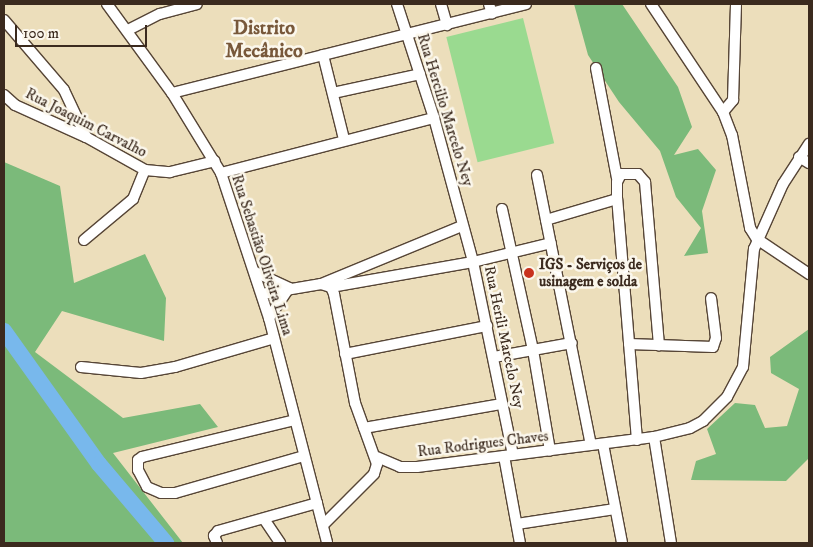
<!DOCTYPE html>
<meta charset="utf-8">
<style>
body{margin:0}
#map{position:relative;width:813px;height:547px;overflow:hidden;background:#ecdebb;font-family:"IM FELL DW Pica",serif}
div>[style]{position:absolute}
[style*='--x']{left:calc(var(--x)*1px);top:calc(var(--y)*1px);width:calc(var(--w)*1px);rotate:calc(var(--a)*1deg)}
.green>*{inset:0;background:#9ada90;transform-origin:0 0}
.forest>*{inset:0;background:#7bba7a}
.river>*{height:16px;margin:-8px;padding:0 8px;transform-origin:8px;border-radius:8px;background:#78b8ec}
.roads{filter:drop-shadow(1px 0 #564536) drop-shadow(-1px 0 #564536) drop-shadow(0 1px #564536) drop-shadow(0 -1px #564536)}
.minor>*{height:10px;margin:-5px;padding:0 5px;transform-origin:5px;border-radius:5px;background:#fff}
.dots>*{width:14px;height:14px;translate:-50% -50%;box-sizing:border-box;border:2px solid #fbf7ec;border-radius:50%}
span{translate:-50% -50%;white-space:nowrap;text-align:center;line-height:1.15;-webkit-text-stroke:5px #fbf7ec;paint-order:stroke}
.street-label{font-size:15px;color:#3b2a1e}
.poi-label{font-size:15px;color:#3b2a1e;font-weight:700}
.left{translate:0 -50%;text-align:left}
.district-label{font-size:20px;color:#78583a;font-weight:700}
.frame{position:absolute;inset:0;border:5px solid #3b2a1e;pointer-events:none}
.scale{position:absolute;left:15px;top:25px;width:132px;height:22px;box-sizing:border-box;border:2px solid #3b2a1e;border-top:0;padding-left:6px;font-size:15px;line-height:18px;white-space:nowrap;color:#3b2a1e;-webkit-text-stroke:4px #fbf7ec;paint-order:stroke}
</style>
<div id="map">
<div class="green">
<div style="left:523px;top:18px;width:129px;height:79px;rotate:76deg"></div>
</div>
<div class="forest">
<div style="clip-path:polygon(574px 4px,622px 4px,678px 87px,692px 127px,674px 155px,698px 149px,716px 170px,702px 211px,708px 253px,684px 256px,701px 228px,676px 197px,660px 151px,619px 102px,588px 55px)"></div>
<div style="clip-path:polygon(4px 162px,60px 186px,74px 283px,145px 254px,166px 298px,164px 341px,62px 311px,35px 352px,123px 418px,200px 404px,218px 427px,113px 453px,183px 543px,4px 543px)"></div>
<div style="clip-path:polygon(809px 329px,809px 458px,786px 481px,691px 480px,696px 461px,716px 454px,707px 429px,735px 403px,755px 405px,765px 428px,787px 426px,799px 389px,771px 373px,770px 357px)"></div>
</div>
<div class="river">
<div style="--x:4;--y:331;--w:163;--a:54.5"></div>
<div style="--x:99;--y:464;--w:104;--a:49.7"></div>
</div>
<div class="roads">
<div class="minor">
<div style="--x:107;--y:4;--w:110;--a:53.9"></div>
<div style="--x:172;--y:93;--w:94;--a:58.5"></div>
<div style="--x:221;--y:173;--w:153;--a:71.7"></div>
<div style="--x:269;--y:318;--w:232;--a:75.5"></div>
<div style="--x:397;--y:4;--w:120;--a:72"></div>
<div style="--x:434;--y:118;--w:149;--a:74.8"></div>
<div style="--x:473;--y:262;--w:197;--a:78.3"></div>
<div style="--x:441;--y:4;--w:22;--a:74"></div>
<div style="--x:489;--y:4;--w:10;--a:73"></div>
<div style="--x:651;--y:4;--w:130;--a:56.3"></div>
<div style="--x:723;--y:112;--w:25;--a:69"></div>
<div style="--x:732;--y:135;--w:95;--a:79"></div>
<div style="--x:750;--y:228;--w:13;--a:58"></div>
<div style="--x:757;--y:239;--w:63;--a:33.9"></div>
<div style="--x:4;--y:20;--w:92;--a:49.4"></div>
<div style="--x:64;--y:90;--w:52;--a:64.9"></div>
<div style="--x:128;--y:30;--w:36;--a:-27"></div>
<div style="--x:160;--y:14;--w:38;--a:-15"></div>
<div style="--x:323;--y:55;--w:87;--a:76"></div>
<div style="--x:596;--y:68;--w:112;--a:79.2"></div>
<div style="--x:172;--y:93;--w:365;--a:-14.1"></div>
<div style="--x:333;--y:93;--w:89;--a:-12.3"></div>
<div style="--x:4;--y:95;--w:15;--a:42"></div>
<div style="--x:15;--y:105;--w:78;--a:24.3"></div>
<div style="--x:86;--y:137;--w:68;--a:29.2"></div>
<div style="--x:145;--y:170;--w:25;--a:5"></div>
<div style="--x:170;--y:172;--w:46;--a:-13.7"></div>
<div style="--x:723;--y:112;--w:16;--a:-50"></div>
<div style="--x:733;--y:100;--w:96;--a:-88.2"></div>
<div style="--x:799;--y:157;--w:12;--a:31"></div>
<div style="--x:221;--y:173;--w:220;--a:-14.5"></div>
<div style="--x:537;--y:175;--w:275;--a:78.7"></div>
<div style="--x:502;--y:209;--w:144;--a:77.6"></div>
<div style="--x:533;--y:350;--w:102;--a:80.4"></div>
<div style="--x:546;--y:220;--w:74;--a:-16.5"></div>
<div style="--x:84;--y:240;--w:64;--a:-39.9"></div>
<div style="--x:133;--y:199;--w:31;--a:-68"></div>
<div style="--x:255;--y:272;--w:38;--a:25"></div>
<div style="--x:289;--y:288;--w:36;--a:124"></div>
<div style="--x:321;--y:284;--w:152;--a:-22.4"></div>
<div style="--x:331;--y:287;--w:144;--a:-10"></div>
<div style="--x:473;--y:262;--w:80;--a:-13.7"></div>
<div style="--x:262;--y:294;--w:60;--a:-9.6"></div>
<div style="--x:321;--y:284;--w:10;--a:17"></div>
<div style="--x:331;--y:287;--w:8;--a:67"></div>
<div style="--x:334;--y:294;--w:111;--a:79.1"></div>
<div style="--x:355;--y:403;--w:65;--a:70.2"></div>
<div style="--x:377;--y:464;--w:10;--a:107"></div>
<div style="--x:374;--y:474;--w:72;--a:135"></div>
<div style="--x:629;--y:344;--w:84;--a:2"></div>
<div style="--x:713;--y:347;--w:9;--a:-72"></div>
<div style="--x:716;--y:338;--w:40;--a:-97.1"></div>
<div style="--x:345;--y:354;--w:145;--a:-11.2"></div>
<div style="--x:494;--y:357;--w:79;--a:-10.2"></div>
<div style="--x:81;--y:367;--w:60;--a:5.7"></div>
<div style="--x:141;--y:373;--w:35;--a:-10"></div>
<div style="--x:175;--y:367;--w:103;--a:-16.3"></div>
<div style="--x:295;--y:420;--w:157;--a:166.4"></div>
<div style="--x:142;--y:457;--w:5;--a:143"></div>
<div style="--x:138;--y:460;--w:10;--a:90"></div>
<div style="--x:138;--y:470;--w:19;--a:62"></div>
<div style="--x:147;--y:487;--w:15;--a:23"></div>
<div style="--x:161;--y:493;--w:14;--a:0"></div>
<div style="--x:175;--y:493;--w:134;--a:-16"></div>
<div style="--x:364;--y:428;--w:140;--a:-9.9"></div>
<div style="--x:654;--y:437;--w:107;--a:80.9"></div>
<div style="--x:637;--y:440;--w:242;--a:-94.7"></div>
<div style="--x:617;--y:199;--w:17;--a:-90"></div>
<div style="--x:617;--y:182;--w:9;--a:-63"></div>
<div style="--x:621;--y:174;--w:17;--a:0"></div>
<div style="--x:638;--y:174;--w:11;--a:49"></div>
<div style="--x:645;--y:182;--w:164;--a:85.1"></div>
<div style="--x:603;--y:444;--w:101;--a:79.1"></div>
<div style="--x:504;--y:456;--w:88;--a:79.6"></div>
<div style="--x:377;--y:457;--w:25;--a:23"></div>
<div style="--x:400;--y:467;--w:17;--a:0"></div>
<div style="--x:417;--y:467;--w:239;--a:-7.2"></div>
<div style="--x:654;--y:437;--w:37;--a:-14"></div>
<div style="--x:690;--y:428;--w:15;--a:-28"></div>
<div style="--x:703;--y:421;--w:34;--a:-45"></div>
<div style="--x:727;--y:397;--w:34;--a:-62"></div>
<div style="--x:743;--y:367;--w:119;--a:-84.7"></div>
<div style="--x:754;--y:249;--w:71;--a:-66"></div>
<div style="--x:783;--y:184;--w:48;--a:-57"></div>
<div style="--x:264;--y:519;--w:29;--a:56"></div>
<div style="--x:517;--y:524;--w:99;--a:-8.7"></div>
<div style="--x:217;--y:543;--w:8;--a:-113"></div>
<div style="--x:214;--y:536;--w:6;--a:-51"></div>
<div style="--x:218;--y:531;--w:103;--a:-15.8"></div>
</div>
</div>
<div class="dots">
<div style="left:529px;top:273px;background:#c8321e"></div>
</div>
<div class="street-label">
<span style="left:445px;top:110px;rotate:73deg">Rua Hercilio Marcelo Ney</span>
<span style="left:86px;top:123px;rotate:27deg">Rua Joaquim Carvalho</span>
<span style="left:262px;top:255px;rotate:72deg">Rua Sebastião Oliveira Lima</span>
<span style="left:504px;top:337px;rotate:78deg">Rua Herili Marcelo Ney</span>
<span style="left:483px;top:444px;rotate:-7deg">Rua Rodrigues Chaves</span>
</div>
<div class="poi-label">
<span class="left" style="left:539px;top:273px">IGS - Serviços de<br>usinagem e solda</span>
</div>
<div class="district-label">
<span style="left:264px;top:40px">Distrito<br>Mecânico</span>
</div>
<div class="frame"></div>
<div class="scale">100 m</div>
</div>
